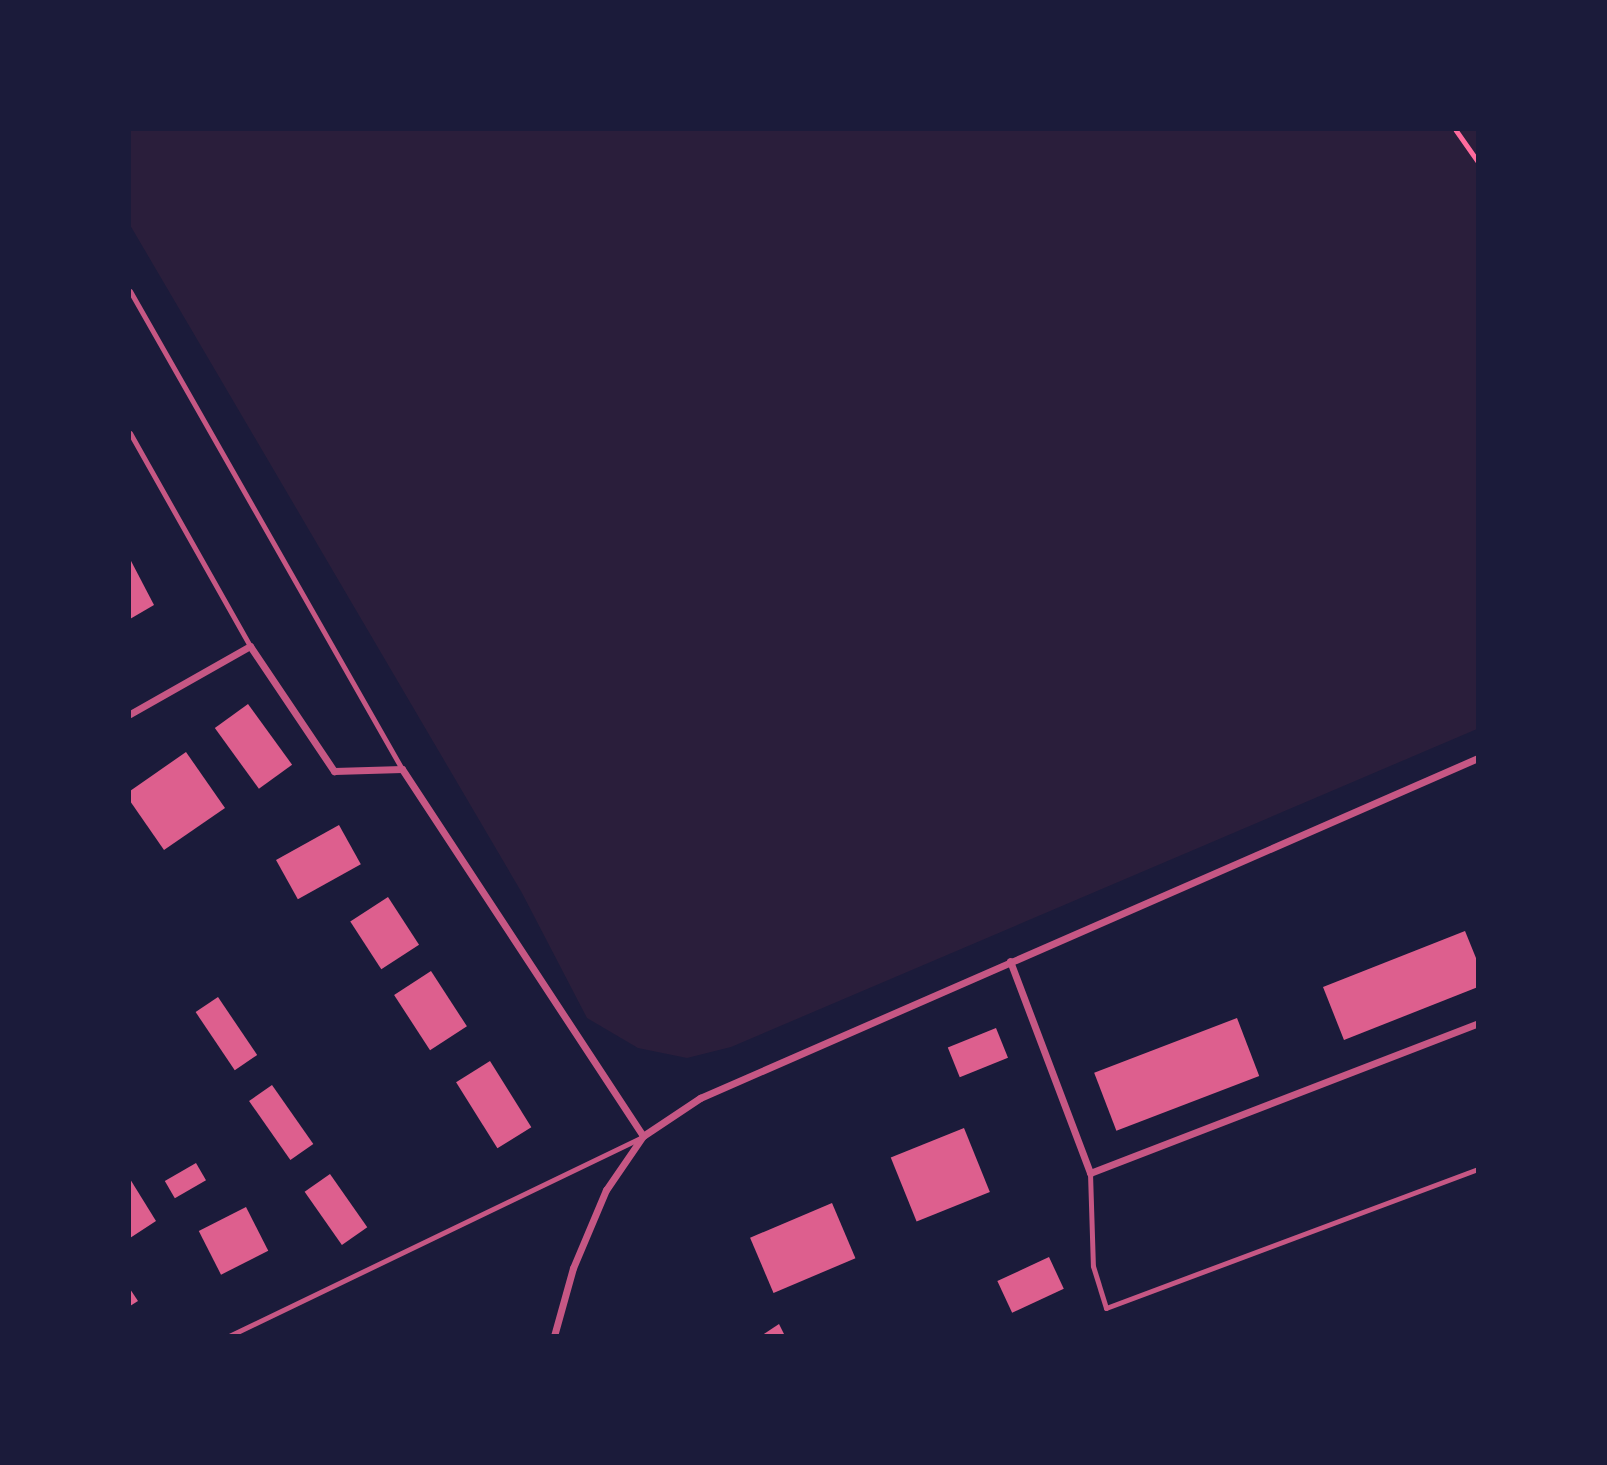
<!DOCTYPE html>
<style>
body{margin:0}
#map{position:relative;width:1607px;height:1465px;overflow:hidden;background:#1b1b3a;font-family:Roboto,sans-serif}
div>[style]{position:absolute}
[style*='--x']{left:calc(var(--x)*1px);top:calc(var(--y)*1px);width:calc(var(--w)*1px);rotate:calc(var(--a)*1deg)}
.green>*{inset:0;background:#2a1e3b}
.building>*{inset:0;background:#dd5f8e;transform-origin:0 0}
.path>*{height:4.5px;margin:-2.25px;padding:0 2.25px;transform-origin:2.25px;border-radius:2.25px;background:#ff6b9d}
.service>*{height:5px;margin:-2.5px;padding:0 2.5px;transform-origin:2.5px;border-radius:2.5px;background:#c65784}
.minor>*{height:7px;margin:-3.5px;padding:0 3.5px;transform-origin:3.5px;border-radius:3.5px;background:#c65784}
span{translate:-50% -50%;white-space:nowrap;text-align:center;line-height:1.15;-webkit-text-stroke:7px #1b1b3a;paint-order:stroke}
.frame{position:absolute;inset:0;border:131px solid #1b1b3a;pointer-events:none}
</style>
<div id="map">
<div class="green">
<div style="clip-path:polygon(130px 130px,1477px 130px,1477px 729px,731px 1047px,687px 1058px,638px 1048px,587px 1018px,522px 893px,130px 225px)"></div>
</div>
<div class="building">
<div style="clip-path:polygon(130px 559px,154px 605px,130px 619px)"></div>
<div style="left:248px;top:704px;width:75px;height:41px;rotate:54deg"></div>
<div style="clip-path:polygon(186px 752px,225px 808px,164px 850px,130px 801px,130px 791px)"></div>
<div style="left:339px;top:825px;width:45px;height:72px;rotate:61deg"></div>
<div style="left:388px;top:897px;width:57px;height:45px;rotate:57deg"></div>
<div style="clip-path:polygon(1465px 931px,1478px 963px,1478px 987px,1344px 1040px,1323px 987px)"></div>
<div style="left:431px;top:971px;width:66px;height:44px;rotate:57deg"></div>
<div style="left:218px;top:997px;width:70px;height:27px;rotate:56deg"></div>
<div style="left:1237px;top:1018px;width:62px;height:153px;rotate:69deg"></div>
<div style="left:996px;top:1028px;width:32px;height:52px;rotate:68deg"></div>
<div style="left:490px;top:1061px;width:78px;height:40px;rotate:58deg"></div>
<div style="left:272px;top:1085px;width:72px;height:28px;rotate:55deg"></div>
<div style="left:964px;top:1128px;width:69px;height:79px;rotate:68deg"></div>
<div style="left:196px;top:1163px;width:20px;height:36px;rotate:60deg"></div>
<div style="left:330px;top:1174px;width:65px;height:31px;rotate:55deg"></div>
<div style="clip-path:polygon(130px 1179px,156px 1221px,130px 1238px)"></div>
<div style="left:832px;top:1203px;width:60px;height:89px;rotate:67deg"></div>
<div style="left:246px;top:1207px;width:49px;height:53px;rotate:63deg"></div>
<div style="left:1049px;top:1257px;width:35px;height:57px;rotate:65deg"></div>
<div style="clip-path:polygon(130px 1289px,138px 1301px,130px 1306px)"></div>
<div style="clip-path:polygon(779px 1324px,785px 1336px,761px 1336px)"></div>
</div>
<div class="path">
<div style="--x:1456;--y:130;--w:38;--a:55"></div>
</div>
<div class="service">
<div style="--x:130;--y:291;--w:550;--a:60.36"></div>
<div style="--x:130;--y:433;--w:244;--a:60.6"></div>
<div style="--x:1090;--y:1173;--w:93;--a:88.2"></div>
<div style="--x:1093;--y:1266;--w:44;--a:72.8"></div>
<div style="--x:1106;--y:1308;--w:397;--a:-20.5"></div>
<div style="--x:229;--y:1336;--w:456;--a:-25.7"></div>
</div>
<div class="minor">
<div style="--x:130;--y:714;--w:138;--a:-29.5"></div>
<div style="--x:250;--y:646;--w:151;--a:56.1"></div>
<div style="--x:334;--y:771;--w:68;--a:-1.7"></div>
<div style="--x:402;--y:769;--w:439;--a:56.7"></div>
<div style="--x:1010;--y:961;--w:227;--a:69.3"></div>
<div style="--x:1090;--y:1173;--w:416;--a:-21.1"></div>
<div style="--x:554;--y:1336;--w:71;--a:-74.4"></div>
<div style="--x:573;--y:1268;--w:85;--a:-67.1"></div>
<div style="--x:606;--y:1190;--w:65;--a:-55.6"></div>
<div style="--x:643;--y:1136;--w:69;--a:-33.7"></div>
<div style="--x:700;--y:1098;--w:849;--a:-23.61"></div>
</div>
<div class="frame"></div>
</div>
